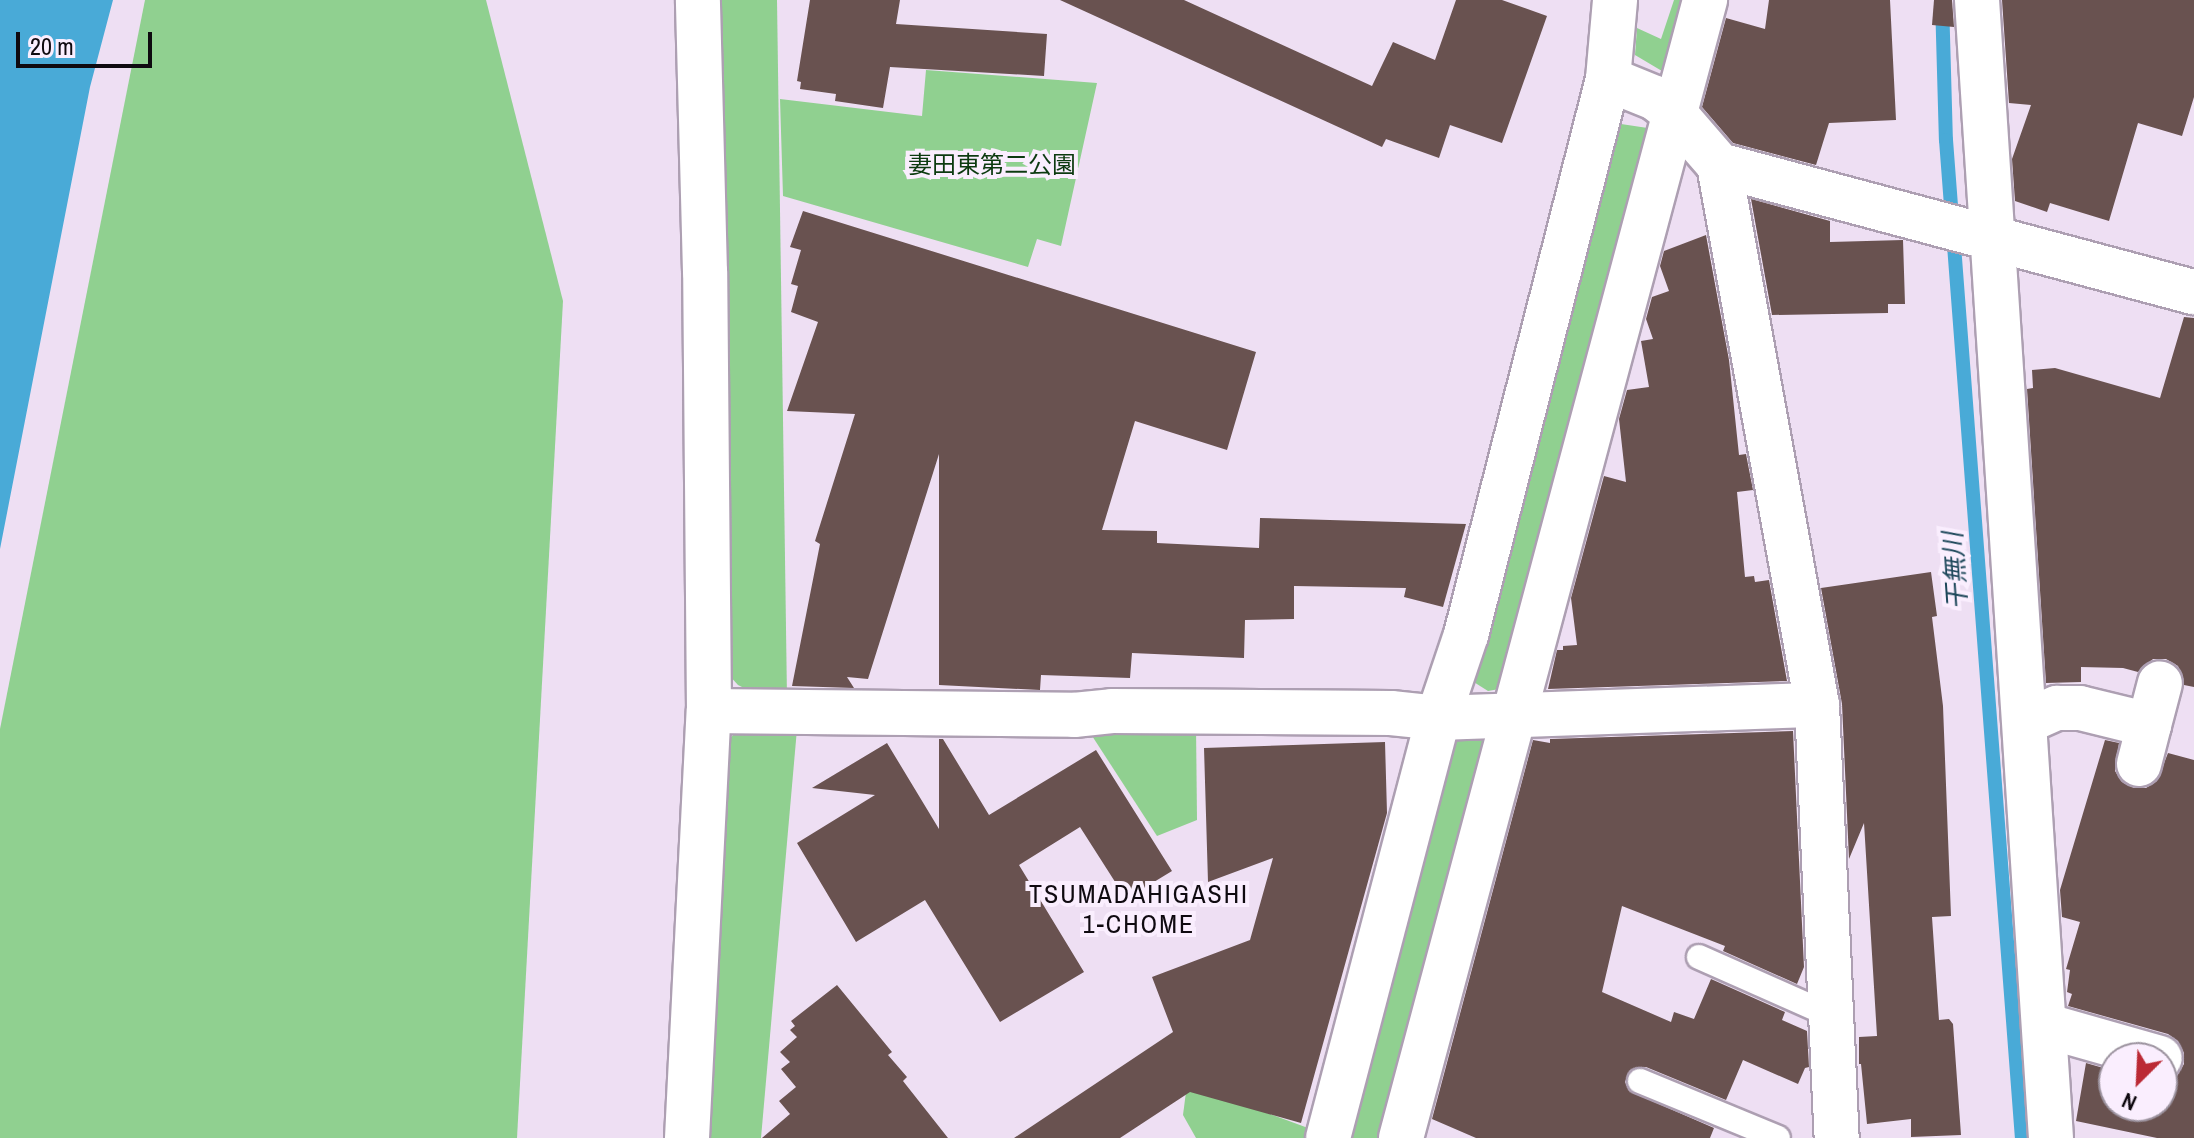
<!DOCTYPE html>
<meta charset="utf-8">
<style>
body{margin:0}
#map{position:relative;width:2194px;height:1138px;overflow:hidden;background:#eedff3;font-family:"Archivo Narrow","Noto Sans JP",sans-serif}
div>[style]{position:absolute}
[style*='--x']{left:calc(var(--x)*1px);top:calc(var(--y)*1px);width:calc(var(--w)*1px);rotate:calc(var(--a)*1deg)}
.green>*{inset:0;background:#90d090}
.water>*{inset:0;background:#49aad7}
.stream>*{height:14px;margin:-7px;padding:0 7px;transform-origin:7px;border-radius:7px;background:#49aad7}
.building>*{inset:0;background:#695250}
.roads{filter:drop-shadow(2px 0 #ad9fb2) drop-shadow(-2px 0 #ad9fb2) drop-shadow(0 2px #ad9fb2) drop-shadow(0 -2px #ad9fb2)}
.service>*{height:24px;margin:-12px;padding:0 12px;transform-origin:12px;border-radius:12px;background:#fff}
.minor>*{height:44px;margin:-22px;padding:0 22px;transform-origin:22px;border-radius:22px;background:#fff}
.tertiary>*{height:44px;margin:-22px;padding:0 22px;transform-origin:22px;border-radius:22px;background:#fff}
span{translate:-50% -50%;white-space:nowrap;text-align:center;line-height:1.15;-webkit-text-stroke:8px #faeefe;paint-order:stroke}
.park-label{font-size:24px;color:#0c3a10}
.water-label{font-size:26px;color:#1d475a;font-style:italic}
.neighbourhood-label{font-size:26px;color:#0f0a10;letter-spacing:2px}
.north{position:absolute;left:2098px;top:1042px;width:80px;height:80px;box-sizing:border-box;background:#faeefe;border:2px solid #9c939f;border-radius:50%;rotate:204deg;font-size:22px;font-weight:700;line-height:32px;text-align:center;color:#0f0a10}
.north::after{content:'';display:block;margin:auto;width:28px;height:36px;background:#bb2a35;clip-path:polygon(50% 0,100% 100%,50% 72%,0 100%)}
.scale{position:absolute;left:16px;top:32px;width:136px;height:36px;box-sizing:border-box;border:4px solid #0f0a10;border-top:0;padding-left:10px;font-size:24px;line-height:28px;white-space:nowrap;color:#0f0a10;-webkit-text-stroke:6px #faeefe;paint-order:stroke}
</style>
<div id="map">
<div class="green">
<div style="clip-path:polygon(145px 0,486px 0,563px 301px,517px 1138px,0 1138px,0 729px)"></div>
<div style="clip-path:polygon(714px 0,777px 0,787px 698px,758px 695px,738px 685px,728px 674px)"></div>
<div style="clip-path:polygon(1674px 0,1690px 0,1667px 74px,1635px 55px,1637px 28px,1661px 39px)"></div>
<div style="clip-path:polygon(926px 70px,1097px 83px,1061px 246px,1037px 239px,1028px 267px,783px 196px,780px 99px,922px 116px)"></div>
<div style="clip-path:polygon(1621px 124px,1661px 130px,1505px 688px,1488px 691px,1469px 679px,1600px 166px)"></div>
<div style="clip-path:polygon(1085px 725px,1196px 725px,1197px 820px,1157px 836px)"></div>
<div style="clip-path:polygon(743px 726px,797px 729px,761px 1138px,705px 1138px,721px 758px,730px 738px)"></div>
<div style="clip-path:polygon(1486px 728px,1495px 749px,1392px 1138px,1340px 1138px,1445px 736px)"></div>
<div style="clip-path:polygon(1205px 1090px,1308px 1128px,1305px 1138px,1196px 1138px,1183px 1115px,1186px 1092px)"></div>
</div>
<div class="water">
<div style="clip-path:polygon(0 0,113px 0,90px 87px,0 549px)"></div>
</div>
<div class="stream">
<div style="--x:1942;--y:0;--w:140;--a:88.4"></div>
<div style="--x:1946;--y:140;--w:1001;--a:85.65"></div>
</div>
<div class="building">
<div style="clip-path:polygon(810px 0,900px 0,896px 24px,1047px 34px,1044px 76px,890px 67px,883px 108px,835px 101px,836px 94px,800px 89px,801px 82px,797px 81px)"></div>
<div style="clip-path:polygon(1060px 0,1184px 0,1372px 86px,1393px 42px,1435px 60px,1456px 0,1502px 0,1547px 16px,1502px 143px,1450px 125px,1439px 158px,1386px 139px,1382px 147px)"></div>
<div style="clip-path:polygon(1769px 0,1890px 0,1896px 120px,1829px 123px,1816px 165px,1733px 143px,1702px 107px,1726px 18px,1765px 29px)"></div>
<div style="clip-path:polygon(1934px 0,1952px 0,1954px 27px,1932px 25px)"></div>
<div style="clip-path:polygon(2002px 0,2194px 0,2194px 97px,2182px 136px,2138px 123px,2109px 221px,2050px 203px,2047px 212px,2015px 201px,2012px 159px,2031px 105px,2009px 103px)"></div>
<div style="clip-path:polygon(1751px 199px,1830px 221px,1830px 242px,1903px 240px,1905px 304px,1888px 304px,1888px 313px,1772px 315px)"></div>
<div style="clip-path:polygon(803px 211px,1256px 352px,1227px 450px,1135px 421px,1102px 530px,1157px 531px,1157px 543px,1259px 548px,1260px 518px,1466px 524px,1443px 607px,1404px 597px,1406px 588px,1294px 586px,1294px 619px,1245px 620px,1244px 658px,1132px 653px,1130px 678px,1041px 675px,1040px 690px,939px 685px,939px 454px,868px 679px,847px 677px,854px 688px,792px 686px,820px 544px,815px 541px,855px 414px,787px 411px,818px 322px,791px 312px,798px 286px,791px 284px,801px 250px,790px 247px)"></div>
<div style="clip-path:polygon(1706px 235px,1729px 360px,1739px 455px,1746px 454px,1753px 490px,1737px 492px,1745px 577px,1754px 576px,1755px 582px,1769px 580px,1787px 681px,1548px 689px,1557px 650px,1563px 650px,1563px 646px,1577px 645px,1571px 598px,1604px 476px,1626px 482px,1619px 419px,1627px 390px,1649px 387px,1641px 341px,1653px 339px,1646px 319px,1652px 297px,1669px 291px,1660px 266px,1664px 251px)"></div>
<div style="clip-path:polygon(2184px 317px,2194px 318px,2194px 687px,2184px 685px,2178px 666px,2166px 659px,2153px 659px,2138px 672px,2123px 668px,2081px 667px,2081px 682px,2046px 683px,2027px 389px,2033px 388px,2032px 370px,2055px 368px,2160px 398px)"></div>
<div style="clip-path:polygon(1931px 572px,1937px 616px,1932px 617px,1943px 706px,1951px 916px,1932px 917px,1939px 1020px,1949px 1019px,1953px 1024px,1961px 1135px,1911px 1137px,1911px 1119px,1867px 1124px,1861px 1064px,1859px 1064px,1859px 1037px,1877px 1036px,1864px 823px,1849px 859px,1842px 704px,1821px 588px)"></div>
<div style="clip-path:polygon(1793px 731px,1804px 967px,1797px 984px,1723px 951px,1725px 946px,1622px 906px,1602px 992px,1671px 1022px,1674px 1012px,1694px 1019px,1711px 979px,1785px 1012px,1782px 1020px,1807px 1031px,1809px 1067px,1805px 1068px,1798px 1084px,1743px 1060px,1726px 1100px,1646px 1067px,1630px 1070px,1625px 1082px,1629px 1091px,1714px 1128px,1710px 1138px,1476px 1138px,1432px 1119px,1533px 740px,1550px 743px,1550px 739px)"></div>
<div style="clip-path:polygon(939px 739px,943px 739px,989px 815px,1096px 750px,1172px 871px,1126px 899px,1080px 827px,1019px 865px,1084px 972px,1000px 1022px,925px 900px,856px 942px,797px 843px,875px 795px,812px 788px,887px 743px,939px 829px)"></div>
<div style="clip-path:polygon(2105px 740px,2119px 743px,2115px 771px,2122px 782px,2134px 788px,2146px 788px,2157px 781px,2168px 753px,2194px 760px,2194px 1138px,2157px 1138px,2076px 1121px,2086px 1063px,2114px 1071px,2114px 1106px,2162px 1106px,2162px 1082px,2177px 1076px,2184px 1064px,2184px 1053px,2178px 1041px,2168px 1034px,2068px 1006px,2072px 994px,2067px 992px,2070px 970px,2066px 969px,2080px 922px,2062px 917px,2060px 890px)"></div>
<div style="clip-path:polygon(1385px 742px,1387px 813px,1301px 1123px,1190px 1092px,1120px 1138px,1014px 1138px,1173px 1032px,1152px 977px,1250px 940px,1273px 858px,1208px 882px,1204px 748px)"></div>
<div style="clip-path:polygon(837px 985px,892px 1052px,888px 1055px,907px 1077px,903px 1081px,948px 1138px,762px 1138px,790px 1114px,779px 1101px,796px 1087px,781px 1069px,790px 1062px,780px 1052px,797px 1037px,790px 1030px,795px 1026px,791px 1021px)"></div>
</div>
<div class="roads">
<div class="service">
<div style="--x:1699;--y:957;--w:145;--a:23.9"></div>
<div style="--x:1640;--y:1081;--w:149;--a:22.4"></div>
</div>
<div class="minor">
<div style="--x:1977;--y:0;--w:1140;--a:86.28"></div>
<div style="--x:1608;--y:79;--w:51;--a:22"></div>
<div style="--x:1655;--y:98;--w:24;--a:38"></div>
<div style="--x:1674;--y:113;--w:69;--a:49.1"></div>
<div style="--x:1719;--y:165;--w:492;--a:15"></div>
<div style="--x:1719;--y:165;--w:549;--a:79.71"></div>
<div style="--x:1817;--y:705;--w:433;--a:87.4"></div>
<div style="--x:709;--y:711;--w:365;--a:0.6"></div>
<div style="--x:1074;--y:715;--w:38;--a:-6"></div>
<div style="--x:1112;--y:711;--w:279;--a:0.4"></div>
<div style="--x:1391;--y:713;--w:47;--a:6.1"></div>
<div style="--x:1438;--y:718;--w:379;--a:-2"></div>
<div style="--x:2025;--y:722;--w:35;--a:-24"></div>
<div style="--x:2057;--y:708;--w:23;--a:0"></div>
<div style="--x:2080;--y:708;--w:71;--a:13.8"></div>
<div style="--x:2149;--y:725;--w:43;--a:-75.3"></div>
<div style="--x:2139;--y:764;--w:40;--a:-75.6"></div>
<div style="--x:2047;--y:1026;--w:117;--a:15.8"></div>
<div style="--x:1328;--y:1138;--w:434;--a:-75.3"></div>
<div style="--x:1438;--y:718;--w:88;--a:-71.4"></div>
<div style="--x:1466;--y:635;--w:574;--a:-75.67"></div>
<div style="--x:1608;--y:79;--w:79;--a:-84.9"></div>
<div style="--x:1401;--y:1138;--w:1178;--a:-75.04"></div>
</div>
<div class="tertiary">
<div style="--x:687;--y:1138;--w:428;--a:-87.1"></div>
<div style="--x:709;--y:711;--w:439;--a:-90.5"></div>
<div style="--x:705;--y:272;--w:272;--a:-91.5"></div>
</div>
</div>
<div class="park-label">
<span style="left:992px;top:165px">妻田東第二公園</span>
</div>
<div class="water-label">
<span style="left:1955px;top:571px;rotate:-94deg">干無川</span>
</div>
<div class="neighbourhood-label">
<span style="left:1139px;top:909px">TSUMADAHIGASHI<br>1-CHOME</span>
</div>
<div class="north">N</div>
<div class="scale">20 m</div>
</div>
